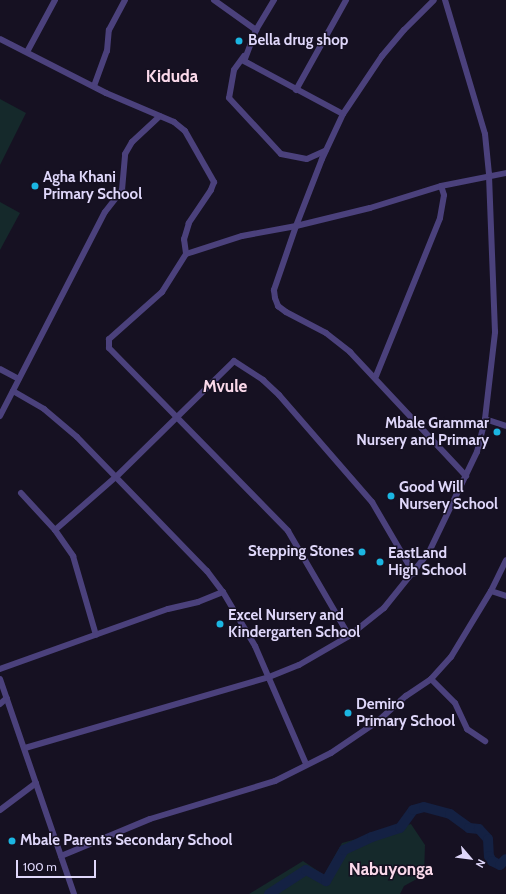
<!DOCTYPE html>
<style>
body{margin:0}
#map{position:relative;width:506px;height:894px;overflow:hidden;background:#161122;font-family:Cabin,sans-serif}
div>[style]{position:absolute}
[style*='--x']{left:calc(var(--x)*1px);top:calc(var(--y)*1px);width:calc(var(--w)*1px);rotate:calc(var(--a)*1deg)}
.green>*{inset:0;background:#15292b}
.river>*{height:10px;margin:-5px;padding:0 5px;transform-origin:5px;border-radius:5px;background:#142143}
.minor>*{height:6px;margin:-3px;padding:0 3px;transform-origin:3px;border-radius:3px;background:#4b417c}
.dots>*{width:11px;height:11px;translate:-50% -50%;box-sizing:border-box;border:2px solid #161122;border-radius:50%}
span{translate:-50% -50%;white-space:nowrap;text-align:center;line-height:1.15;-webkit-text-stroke:3px #161122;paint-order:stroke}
.poi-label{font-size:15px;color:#dfd7fa;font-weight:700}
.left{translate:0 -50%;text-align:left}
.right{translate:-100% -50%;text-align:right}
.quarter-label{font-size:17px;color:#fad9ea;font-weight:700}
.north{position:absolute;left:450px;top:838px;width:40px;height:40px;-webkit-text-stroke:3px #161122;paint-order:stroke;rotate:118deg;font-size:11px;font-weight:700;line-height:16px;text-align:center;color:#dfd7fa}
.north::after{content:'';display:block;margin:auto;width:14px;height:18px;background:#dfd7fa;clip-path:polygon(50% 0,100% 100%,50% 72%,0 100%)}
.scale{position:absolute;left:16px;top:860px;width:80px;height:18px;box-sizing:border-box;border:2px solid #dfd7fa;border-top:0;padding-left:5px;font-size:12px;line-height:14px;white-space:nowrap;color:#dfd7fa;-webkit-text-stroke:3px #161122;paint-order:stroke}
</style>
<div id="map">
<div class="green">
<div style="clip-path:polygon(0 99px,26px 113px,0 165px)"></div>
<div style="clip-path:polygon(0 202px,20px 213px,0 250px)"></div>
<div style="clip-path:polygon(411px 824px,425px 845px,424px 875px,404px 886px,400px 894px,249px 894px,303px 861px,324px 875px,342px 843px)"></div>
</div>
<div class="river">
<div style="--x:269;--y:894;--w:44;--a:-33"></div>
<div style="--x:306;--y:870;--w:23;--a:29"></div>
<div style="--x:326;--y:881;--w:36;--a:-60"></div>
<div style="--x:344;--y:850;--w:31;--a:-25"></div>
<div style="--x:372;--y:837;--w:29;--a:-18"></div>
<div style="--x:400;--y:828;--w:22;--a:-54"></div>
<div style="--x:413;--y:810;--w:11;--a:-15"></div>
<div style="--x:424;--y:807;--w:27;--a:15"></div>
<div style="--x:450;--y:814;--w:24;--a:36"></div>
<div style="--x:469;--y:828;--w:10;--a:6"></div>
<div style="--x:479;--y:829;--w:13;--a:48"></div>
<div style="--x:488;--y:839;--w:17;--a:87"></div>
<div style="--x:489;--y:856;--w:6;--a:59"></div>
<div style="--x:492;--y:861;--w:9;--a:27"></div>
<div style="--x:500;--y:865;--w:8;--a:-45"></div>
</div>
<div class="minor">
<div style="--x:214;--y:0;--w:52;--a:35.5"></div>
<div style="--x:274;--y:0;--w:35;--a:121"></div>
<div style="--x:256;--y:30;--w:33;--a:111"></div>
<div style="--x:244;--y:61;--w:112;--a:28.2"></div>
<div style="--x:343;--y:114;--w:50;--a:115"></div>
<div style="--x:322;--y:159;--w:72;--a:111.2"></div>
<div style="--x:296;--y:226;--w:68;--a:109"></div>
<div style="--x:274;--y:290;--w:8;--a:83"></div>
<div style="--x:275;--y:298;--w:9;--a:69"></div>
<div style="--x:278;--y:306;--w:10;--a:37"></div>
<div style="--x:286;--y:312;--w:45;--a:27.7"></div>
<div style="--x:326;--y:333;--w:31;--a:38"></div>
<div style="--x:350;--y:352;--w:170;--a:46.9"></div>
<div style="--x:0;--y:39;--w:119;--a:27"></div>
<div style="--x:106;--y:93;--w:74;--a:23.1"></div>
<div style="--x:174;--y:122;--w:14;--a:39"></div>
<div style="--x:185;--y:131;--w:59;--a:60.4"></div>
<div style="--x:214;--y:182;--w:9;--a:111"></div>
<div style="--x:211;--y:190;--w:40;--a:124"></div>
<div style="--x:189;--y:223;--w:17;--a:107"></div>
<div style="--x:184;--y:239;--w:15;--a:82"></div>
<div style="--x:186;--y:254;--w:59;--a:-17.8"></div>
<div style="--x:242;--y:236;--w:55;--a:-10.5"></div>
<div style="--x:296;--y:226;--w:76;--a:-13.7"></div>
<div style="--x:370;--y:208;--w:74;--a:-17.2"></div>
<div style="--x:441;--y:186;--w:66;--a:-11.3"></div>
<div style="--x:27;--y:52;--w:59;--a:-61.7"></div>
<div style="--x:244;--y:56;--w:17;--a:126"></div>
<div style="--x:234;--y:70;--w:28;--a:100"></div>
<div style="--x:229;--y:98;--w:76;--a:47.1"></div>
<div style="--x:281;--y:154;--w:26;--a:11"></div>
<div style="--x:307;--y:159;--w:20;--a:-24"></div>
<div style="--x:94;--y:86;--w:37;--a:-70"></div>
<div style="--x:107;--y:51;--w:21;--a:-85"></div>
<div style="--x:109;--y:30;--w:34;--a:-62"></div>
<div style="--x:296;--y:90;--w:103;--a:-60.9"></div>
<div style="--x:343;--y:114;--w:70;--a:-56.1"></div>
<div style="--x:382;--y:56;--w:34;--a:-50"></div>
<div style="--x:404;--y:30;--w:42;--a:-45"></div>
<div style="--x:186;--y:254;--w:45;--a:122.3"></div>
<div style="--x:162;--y:292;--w:71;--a:138.4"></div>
<div style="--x:109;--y:339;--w:9;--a:90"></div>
<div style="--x:109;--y:348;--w:256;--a:45.6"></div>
<div style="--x:288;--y:531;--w:121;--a:59.8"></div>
<div style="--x:0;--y:369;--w:21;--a:28"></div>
<div style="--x:376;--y:376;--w:170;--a:-67.9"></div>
<div style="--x:440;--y:218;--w:23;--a:-80"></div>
<div style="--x:444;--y:195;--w:9;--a:-108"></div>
<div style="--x:13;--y:391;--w:36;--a:30"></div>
<div style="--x:44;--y:409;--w:43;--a:40.3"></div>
<div style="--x:77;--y:437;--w:187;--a:45.9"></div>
<div style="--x:207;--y:571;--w:26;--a:53"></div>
<div style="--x:223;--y:592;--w:63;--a:59.3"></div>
<div style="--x:255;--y:646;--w:129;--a:66.6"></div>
<div style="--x:0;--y:416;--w:229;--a:-62.8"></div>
<div style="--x:105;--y:212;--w:28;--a:-52"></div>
<div style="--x:122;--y:190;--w:36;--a:-85"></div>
<div style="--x:125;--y:154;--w:14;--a:-60"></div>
<div style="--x:132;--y:142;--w:38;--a:-43"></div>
<div style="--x:485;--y:419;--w:22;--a:18"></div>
<div style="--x:21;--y:493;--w:50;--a:47.4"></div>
<div style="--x:55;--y:530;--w:32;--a:55"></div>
<div style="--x:73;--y:556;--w:82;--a:73.8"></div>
<div style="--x:55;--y:530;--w:82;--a:-41.1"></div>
<div style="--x:117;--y:476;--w:164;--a:-44.5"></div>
<div style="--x:234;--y:361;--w:35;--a:33"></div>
<div style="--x:263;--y:380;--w:22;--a:43"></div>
<div style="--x:279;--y:395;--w:142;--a:49"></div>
<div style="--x:372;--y:502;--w:83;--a:59.7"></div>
<div style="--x:491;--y:591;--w:16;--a:18"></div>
<div style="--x:0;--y:669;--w:178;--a:-19.7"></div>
<div style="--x:168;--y:609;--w:31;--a:-13"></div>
<div style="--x:198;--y:602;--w:27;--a:-22"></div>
<div style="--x:0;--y:679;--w:227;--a:71"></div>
<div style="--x:431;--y:679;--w:34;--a:45"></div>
<div style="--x:455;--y:703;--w:29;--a:65"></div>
<div style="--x:467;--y:729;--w:22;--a:34"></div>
<div style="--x:0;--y:704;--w:9;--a:-41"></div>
<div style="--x:25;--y:748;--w:254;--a:-16.2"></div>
<div style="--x:269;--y:677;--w:32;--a:-22"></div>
<div style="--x:299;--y:665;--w:58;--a:-30.1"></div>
<div style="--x:349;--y:636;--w:45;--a:-38.7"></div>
<div style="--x:384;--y:608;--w:72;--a:-51.2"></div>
<div style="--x:429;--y:552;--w:111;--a:-64.4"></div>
<div style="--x:477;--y:452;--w:34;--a:-76"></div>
<div style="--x:485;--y:419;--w:88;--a:-83.4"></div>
<div style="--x:495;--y:332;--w:158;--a:-92.2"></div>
<div style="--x:489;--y:174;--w:40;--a:-95.7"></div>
<div style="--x:485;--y:134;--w:140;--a:-106.6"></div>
<div style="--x:0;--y:810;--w:45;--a:-36.9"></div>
<div style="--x:61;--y:856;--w:96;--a:-22.6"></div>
<div style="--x:150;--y:819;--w:131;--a:-16.9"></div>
<div style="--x:275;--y:781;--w:63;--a:-26.6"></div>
<div style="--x:331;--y:753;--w:57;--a:-34.2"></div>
<div style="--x:378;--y:721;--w:38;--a:-42"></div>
<div style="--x:406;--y:696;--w:30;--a:-34"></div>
<div style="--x:431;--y:679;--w:30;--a:-48"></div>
<div style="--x:451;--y:657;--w:77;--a:-58.8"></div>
<div style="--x:491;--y:591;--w:34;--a:-64"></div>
</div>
<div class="dots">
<div style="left:239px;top:41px;background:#1bb6e2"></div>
<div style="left:35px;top:186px;background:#1bb6e2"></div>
<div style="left:497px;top:432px;background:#1bb6e2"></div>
<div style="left:391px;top:496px;background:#1bb6e2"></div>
<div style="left:362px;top:552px;background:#1bb6e2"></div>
<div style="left:380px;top:562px;background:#1bb6e2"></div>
<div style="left:220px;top:624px;background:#1bb6e2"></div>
<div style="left:348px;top:713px;background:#1bb6e2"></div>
<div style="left:12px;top:841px;background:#1bb6e2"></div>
</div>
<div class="poi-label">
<span class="left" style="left:248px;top:41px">Bella drug shop</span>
<span class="left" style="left:43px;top:186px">Agha Khani<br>Primary School</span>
<span class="right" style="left:489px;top:432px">Mbale Grammar<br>Nursery and Primary</span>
<span class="left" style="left:399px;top:496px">Good Will<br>Nursery School</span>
<span class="right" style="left:354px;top:552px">Stepping Stones</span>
<span class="left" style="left:388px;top:562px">EastLand<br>High School</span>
<span class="left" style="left:228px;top:624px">Excel Nursery and<br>Kindergarten School</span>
<span class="left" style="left:356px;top:713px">Demiro<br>Primary School</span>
<span class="left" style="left:20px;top:841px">Mbale Parents Secondary School</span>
</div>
<div class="quarter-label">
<span style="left:172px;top:77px">Kiduda</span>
<span style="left:225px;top:387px">Mvule</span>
<span style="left:391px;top:870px">Nabuyonga</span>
</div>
<div class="north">N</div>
<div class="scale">100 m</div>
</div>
